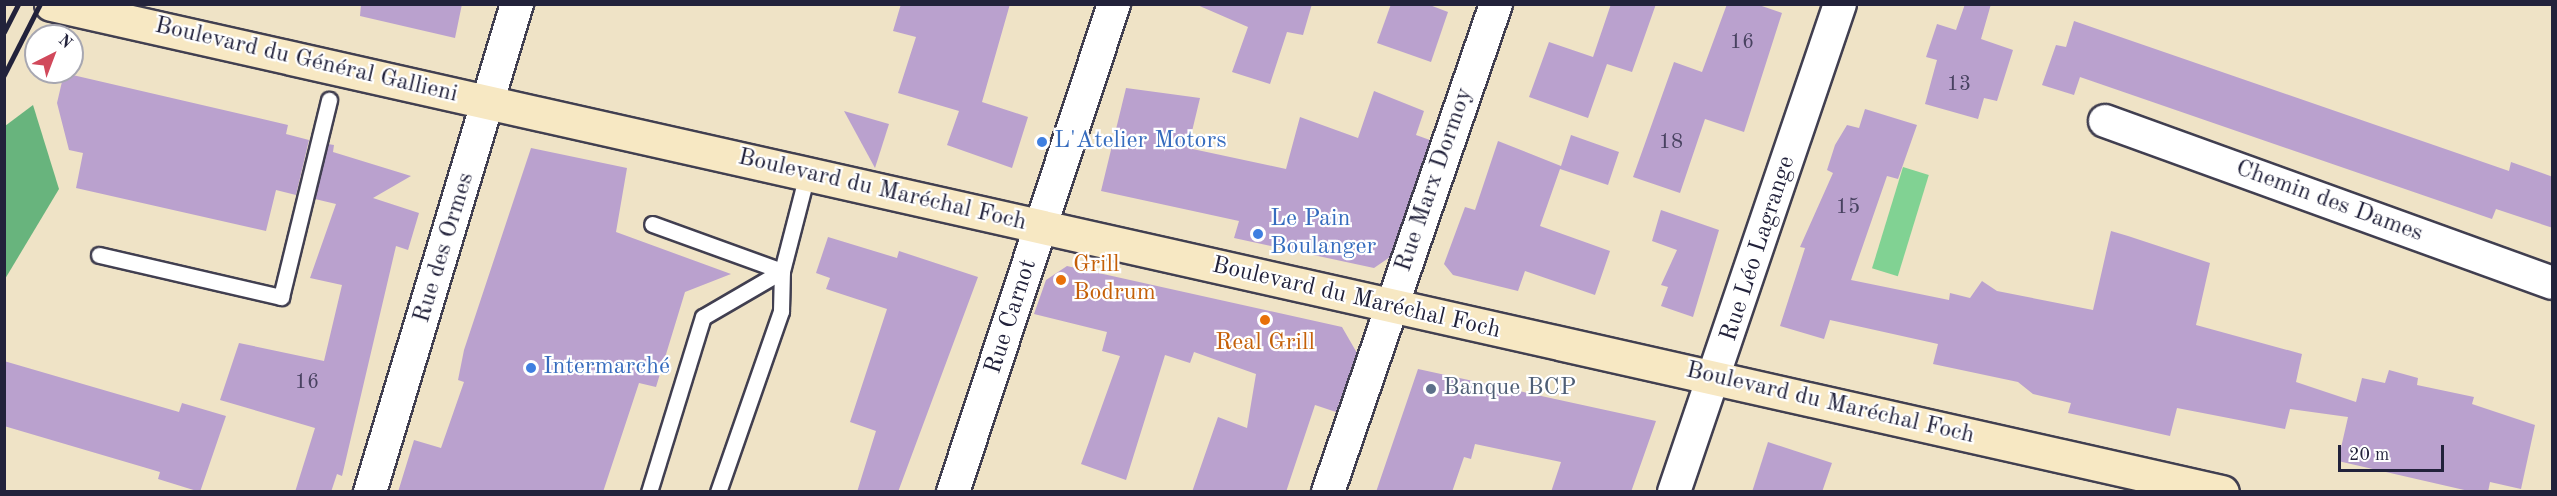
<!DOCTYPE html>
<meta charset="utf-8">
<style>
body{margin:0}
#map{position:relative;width:2557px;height:496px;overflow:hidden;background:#efe3c6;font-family:"Old Standard TT",serif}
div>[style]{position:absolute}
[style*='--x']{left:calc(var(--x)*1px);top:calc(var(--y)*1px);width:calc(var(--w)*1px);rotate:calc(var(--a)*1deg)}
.green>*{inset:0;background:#81d293;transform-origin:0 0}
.forest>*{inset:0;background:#68b47d}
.building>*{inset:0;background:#baa1ce}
.roads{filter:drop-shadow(2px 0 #413f50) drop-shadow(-2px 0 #413f50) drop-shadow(0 2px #413f50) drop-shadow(0 -2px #413f50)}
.lane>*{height:15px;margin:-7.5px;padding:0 7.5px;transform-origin:7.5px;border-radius:7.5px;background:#fff}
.street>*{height:32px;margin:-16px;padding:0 16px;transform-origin:16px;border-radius:16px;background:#fff}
.secondary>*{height:33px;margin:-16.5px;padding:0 16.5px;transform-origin:16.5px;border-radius:16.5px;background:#f7e8c3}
.rail>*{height:4.5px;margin:-2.25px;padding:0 2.25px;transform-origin:2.25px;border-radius:2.25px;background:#22223b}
.dots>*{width:16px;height:16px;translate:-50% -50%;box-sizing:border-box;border:3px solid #fff;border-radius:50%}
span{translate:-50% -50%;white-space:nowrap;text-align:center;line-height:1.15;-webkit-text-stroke:4.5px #fff;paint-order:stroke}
.number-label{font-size:21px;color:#484260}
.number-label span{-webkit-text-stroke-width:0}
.street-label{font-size:24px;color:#22223b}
.shop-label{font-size:24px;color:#366cbe}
.left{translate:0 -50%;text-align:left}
.food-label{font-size:24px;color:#c56008}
.service-label{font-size:24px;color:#4e5e75}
.frame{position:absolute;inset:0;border:6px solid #22223b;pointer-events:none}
.north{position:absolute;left:24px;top:24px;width:60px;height:60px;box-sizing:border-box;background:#fff;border:2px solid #a7a7b1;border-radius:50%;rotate:42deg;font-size:16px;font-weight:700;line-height:24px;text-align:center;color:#22223b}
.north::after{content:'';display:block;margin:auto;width:21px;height:27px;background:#d1495b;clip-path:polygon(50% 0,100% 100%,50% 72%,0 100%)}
.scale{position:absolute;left:2338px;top:445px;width:106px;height:27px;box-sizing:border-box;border:3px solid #22223b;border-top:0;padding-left:8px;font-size:18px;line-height:21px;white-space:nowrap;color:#22223b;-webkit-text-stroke:4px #fff;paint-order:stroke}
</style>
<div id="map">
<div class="green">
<div style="left:1903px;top:167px;width:27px;height:106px;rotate:17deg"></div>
</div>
<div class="forest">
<div style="clip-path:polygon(33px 105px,59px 189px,5px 279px,5px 126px)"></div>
</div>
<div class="building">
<div style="clip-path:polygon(361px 4px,462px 4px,455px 38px,360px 16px)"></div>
<div style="clip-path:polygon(901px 4px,1010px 4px,982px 102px,1028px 117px,1012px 168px,947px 145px,959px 111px,898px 93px,916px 37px,893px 31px)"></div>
<div style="clip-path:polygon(1195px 4px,1312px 4px,1303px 35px,1287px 32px,1270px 84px,1232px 72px,1248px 27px)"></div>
<div style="clip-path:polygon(1391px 4px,1427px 4px,1448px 12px,1431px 62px,1377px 43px)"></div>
<div style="clip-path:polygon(1611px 4px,1656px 4px,1632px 72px,1607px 64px,1588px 118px,1529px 97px,1549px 42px,1593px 57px)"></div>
<div style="clip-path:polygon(1727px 4px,1756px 4px,1782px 13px,1744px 132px,1705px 119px,1680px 193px,1633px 177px,1674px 62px,1702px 72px)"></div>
<div style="clip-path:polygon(1965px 4px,1991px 4px,1981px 39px,2013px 50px,1997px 101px,1984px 98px,1978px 119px,1925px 104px,1937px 60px,1926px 57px,1937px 24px,1956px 30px)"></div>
<div style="clip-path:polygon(2074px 21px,2509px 171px,2511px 162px,2553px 177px,2553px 228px,2496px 209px,2492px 219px,2080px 77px,2074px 95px,2042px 85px,2056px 45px,2066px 47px)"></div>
<div style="clip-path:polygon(64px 73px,288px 125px,286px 134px,309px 140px,296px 195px,276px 190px,266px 231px,76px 188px,83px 153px,69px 150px,57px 103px)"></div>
<div style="clip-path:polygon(1126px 88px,1200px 98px,1188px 148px,1286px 169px,1300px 117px,1358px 138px,1374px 91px,1424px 111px,1416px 135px,1430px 140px,1390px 257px,1374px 268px,1234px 238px,1239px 221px,1101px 191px)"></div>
<div style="clip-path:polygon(1865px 109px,1917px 125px,1898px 179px,1887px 176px,1851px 280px,1949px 300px,1950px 293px,1970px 298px,1982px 281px,1997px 291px,2093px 310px,2111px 231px,2128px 236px,2210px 263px,2196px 325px,2302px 354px,2296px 382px,2356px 402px,2362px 378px,2385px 383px,2389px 370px,2418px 378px,2417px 385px,2474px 397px,2472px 404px,2535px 425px,2521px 489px,2490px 482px,2488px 492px,2473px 492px,2338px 461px,2348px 417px,2290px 409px,2285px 429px,2177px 408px,2170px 436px,2068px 413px,2071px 403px,2033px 394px,2018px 382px,1933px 364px,1938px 344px,1830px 320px,1824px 339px,1780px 326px,1805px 248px,1800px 247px,1833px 173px,1827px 170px,1835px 145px,1847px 125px,1859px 128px)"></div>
<div style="clip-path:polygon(844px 111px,889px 124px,875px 168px)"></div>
<div style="clip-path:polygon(1571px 135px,1619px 152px,1608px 185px,1560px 169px,1540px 226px,1610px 251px,1595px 295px,1525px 271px,1518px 291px,1453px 275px,1444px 264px,1465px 207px,1475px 210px,1498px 141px,1561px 166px)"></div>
<div style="clip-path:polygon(328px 144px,334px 145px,333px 152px,411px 176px,373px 198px,419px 213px,408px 250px,396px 246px,342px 476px,337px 474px,331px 492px,295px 492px,315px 428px,220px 400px,239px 343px,324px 361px,342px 285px,310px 278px,336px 204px,315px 199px)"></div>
<div style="clip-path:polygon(531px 148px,627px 168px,616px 232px,731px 274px,685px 292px,656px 387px,639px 383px,603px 492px,398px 492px,414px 440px,441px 448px,464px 382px,458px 380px,464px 350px)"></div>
<div style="clip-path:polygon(1661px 210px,1719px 230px,1693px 317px,1661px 306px,1668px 287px,1661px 285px,1677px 250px,1652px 241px)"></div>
<div style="clip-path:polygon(828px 237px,897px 258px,899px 251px,978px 277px,898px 492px,857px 492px,876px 431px,850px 422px,887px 309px,826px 289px,830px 278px,816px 273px)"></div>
<div style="clip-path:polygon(1067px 266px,1342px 327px,1357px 353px,1336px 412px,1315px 405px,1286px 492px,1192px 492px,1218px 417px,1247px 428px,1256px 374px,1194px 352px,1190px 363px,1165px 355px,1126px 480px,1081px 464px,1120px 356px,1102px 351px,1107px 332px,1034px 314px,1046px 280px)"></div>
<div style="clip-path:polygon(4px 361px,179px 412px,182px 403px,226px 416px,200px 492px,158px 479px,160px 472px,4px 426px)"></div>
<div style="clip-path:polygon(1418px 369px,1656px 421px,1631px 492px,1551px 492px,1561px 462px,1475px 444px,1471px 459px,1464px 457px,1452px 492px,1376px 492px)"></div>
<div style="clip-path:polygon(1768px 442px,1832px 463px,1822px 492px,1752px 492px)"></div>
</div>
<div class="roads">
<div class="lane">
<div style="--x:99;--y:255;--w:187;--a:13"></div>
<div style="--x:281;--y:297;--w:203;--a:-76.3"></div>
<div style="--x:649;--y:492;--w:183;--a:-72.9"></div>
<div style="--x:703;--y:317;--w:91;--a:-30.2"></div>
<div style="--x:782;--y:271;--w:138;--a:-160.1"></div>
<div style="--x:718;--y:492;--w:192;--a:-70.8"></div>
<div style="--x:781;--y:311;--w:40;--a:-88.6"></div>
<div style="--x:782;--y:271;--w:100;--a:-75.5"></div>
</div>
<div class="street">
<div style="--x:2105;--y:121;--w:475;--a:19.9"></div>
<div style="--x:370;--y:492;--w:510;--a:-73.24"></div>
<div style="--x:953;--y:492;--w:514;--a:-71.74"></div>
<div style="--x:1328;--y:492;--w:516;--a:-71"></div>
<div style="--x:1674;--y:492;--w:515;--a:-71.21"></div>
</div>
<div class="secondary">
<div style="--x:51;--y:4;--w:2225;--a:12.67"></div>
</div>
</div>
<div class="rail">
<div style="--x:4;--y:32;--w:31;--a:-63"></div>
<div style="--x:4;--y:75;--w:80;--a:-63.1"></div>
</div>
<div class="dots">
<div style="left:1042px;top:142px;background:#3f7fe0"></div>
<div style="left:1258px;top:234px;background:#3f7fe0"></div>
<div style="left:1061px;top:280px;background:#e8710a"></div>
<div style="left:1265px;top:320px;background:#e8710a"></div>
<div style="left:531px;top:368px;background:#3f7fe0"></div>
<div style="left:1431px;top:389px;background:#5c6f8a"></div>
</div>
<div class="number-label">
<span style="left:1742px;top:43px">16</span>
<span style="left:1959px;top:85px">13</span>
<span style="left:1671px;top:143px">18</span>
<span style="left:1848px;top:208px">15</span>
<span style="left:307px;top:383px">16</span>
</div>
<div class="street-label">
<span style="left:306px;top:61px;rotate:13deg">Boulevard du Général Gallieni</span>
<span style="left:1435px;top:180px;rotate:-71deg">Rue Marx Dormoy</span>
<span style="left:882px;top:191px;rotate:13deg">Boulevard du Maréchal Foch</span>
<span style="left:2329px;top:202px;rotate:20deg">Chemin des Dames</span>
<span style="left:445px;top:248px;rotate:-73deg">Rue des Ormes</span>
<span style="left:1759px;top:249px;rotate:-72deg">Rue Léo Lagrange</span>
<span style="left:1356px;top:299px;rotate:13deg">Boulevard du Maréchal Foch</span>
<span style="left:1012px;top:317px;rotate:-72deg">Rue Carnot</span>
<span style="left:1830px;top:404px;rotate:13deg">Boulevard du Maréchal Foch</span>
</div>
<div class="shop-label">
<span class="left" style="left:1054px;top:142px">L'Atelier Motors</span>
<span class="left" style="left:1270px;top:234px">Le Pain<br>Boulanger</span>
<span class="left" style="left:543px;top:368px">Intermarché</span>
</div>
<div class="food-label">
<span class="left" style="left:1073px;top:280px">Grill<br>Bodrum</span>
<span style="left:1265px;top:344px">Real Grill</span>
</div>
<div class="service-label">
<span class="left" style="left:1443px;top:389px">Banque BCP</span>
</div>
<div class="frame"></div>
<div class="north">N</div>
<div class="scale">20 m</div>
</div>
